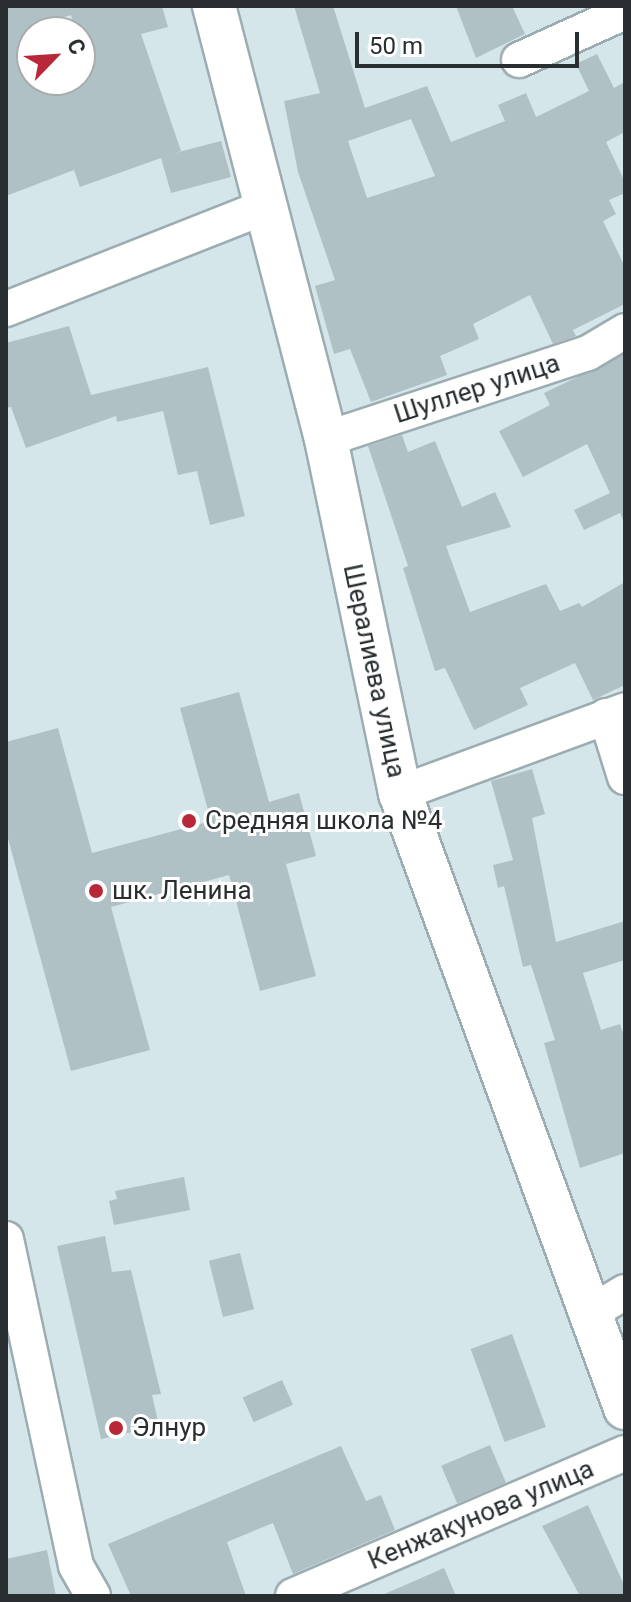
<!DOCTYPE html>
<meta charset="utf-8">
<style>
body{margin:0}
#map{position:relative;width:631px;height:1602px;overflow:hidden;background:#d5e6ea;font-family:Roboto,sans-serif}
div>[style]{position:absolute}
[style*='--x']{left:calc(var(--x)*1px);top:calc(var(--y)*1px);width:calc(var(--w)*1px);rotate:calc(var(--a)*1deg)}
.building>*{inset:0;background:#b0c1c5;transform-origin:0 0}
.roads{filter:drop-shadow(2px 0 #9cadb1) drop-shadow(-2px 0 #9cadb1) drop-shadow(0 2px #9cadb1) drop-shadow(0 -2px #9cadb1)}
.minor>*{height:34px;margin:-17px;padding:0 17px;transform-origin:17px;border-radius:17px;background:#fff}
.tertiary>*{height:42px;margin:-21px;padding:0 21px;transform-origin:21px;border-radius:21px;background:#fff}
.dots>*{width:22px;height:22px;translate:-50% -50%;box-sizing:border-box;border:4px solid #fff;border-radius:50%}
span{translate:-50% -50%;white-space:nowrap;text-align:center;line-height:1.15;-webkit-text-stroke:6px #fff;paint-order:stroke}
.street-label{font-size:26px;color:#292f31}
.poi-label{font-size:26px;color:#292f31}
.left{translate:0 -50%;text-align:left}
.frame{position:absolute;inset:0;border:8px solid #292f31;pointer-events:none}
.north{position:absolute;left:16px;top:16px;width:80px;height:80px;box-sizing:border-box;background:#fff;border:2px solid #a9acad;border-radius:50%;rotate:65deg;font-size:22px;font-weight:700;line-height:32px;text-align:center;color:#292f31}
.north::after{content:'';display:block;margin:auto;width:28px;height:36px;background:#b92838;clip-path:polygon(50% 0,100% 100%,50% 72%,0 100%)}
.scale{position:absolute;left:355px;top:32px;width:224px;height:36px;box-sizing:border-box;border:4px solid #292f31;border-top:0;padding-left:10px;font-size:24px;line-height:28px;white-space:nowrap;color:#292f31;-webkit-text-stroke:6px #fff;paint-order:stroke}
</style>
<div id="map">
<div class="building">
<div style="clip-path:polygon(evenodd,6px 6px,162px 6px,168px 27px,141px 34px,181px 151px,171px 154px,221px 141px,231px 177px,171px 193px,161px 158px,80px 187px,74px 170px,6px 196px,6px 6px,71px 15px,75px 32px,80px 32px,86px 74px,80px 80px,32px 80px,32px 28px,71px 15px)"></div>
<div style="clip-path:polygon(evenodd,294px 6px,333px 6px,365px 108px,427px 86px,451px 142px,505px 121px,498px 105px,526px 93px,536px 117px,589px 91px,576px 64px,597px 54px,614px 88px,625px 82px,625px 132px,606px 142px,625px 182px,625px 193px,609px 200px,616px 214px,603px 221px,625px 267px,625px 304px,573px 330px,576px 336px,553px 344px,530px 295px,473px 324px,479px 339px,440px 356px,447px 375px,371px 402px,350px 349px,334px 354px,315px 286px,335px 280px,298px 172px,284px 101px,320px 93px,294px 6px,411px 119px,435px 176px,367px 198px,348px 141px,411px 119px)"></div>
<div style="clip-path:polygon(456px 6px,512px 6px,525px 34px,476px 58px)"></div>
<div style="clip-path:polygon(69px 326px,91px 395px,208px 367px,245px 516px,210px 525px,197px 471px,178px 475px,163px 411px,117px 422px,116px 416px,26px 448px,11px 407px,6px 408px,6px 343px)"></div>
<div style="clip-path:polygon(625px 354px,625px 525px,620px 513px,584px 530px,574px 510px,610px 493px,587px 444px,523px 477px,499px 431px,550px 405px,544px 393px)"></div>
<div style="clip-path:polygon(402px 435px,408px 452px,435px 441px,462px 507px,495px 492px,511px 527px,446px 546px,470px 612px,546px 584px,560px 611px,579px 603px,582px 607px,625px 582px,625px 685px,593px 700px,575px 663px,520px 688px,528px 705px,474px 730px,445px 668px,435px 671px,403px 568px,408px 566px,368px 446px)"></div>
<div style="clip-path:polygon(239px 692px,269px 802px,299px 793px,316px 856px,286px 864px,316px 976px,260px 991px,229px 875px,111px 907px,150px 1050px,71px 1071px,6px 831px,6px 742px,58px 728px,92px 853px,211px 821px,180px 708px)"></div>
<div style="clip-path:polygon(532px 769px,545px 814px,532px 818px,556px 942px,625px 921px,625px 960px,583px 973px,601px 1030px,620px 1024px,625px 1039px,625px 1153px,580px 1168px,544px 1043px,555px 1040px,531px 965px,523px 967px,504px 886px,498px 888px,493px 865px,513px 860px,491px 781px)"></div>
<div style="clip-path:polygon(184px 1177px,190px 1210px,114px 1225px,109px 1201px,117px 1199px,115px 1191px)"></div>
<div style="clip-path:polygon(105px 1236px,112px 1272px,131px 1270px,161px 1394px,152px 1395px,159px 1426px,101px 1439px,57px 1246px)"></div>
<div style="left:240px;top:1253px;width:58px;height:32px;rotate:76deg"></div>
<div style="left:512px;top:1334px;width:99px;height:44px;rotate:70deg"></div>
<div style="left:282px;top:1380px;width:27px;height:43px;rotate:66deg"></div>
<div style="left:490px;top:1445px;width:41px;height:53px;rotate:67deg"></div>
<div style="clip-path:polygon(341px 1446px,366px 1501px,381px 1495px,395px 1530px,293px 1574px,273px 1523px,227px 1542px,246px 1596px,131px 1596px,108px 1544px)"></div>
<div style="clip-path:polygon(588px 1505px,625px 1587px,625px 1596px,580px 1596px,542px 1526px)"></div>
<div style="clip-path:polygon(47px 1550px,56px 1596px,6px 1596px,6px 1559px)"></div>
<div style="clip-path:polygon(444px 1568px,456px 1596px,380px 1596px)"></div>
</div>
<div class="roads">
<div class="minor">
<div style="--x:519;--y:60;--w:116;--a:-24.4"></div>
<div style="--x:6;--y:309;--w:282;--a:-21.5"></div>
<div style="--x:326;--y:439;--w:276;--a:-18.2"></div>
<div style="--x:588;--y:353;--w:43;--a:-30.7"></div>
<div style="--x:606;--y:716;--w:64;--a:72.7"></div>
<div style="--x:400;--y:793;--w:240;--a:-20.2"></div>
<div style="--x:6;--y:1239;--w:334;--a:77.9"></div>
<div style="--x:76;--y:1566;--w:34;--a:60"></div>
<div style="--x:587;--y:1315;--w:44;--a:-31.2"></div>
<div style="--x:293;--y:1596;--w:361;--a:-23.3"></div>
</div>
<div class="tertiary">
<div style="--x:214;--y:6;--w:447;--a:75.5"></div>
<div style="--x:326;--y:439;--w:362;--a:78.2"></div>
<div style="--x:400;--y:793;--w:655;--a:69.9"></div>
</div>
</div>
<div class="dots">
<div style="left:189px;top:821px;background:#b92838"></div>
<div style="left:96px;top:891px;background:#b92838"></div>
<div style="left:116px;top:1428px;background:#b92838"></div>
</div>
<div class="street-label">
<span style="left:477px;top:389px;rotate:-18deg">Шуллер улица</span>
<span style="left:374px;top:671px;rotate:78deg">Шералиева улица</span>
<span style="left:481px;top:1515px;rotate:-23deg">Кенжакунова улица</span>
</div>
<div class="poi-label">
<span class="left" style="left:205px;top:821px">Средняя школа №4</span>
<span class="left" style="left:112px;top:891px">шк. Ленина</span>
<span class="left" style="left:132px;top:1428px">Элнур</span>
</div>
<div class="frame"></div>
<div class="north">С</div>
<div class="scale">50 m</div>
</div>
